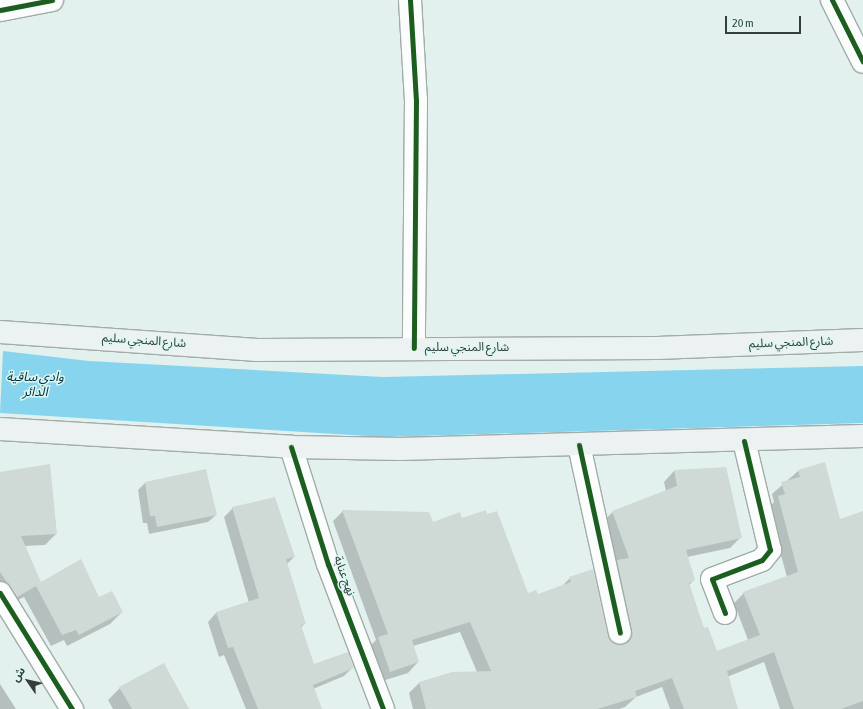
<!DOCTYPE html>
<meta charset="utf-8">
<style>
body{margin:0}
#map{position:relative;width:863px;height:709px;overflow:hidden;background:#e3f1ee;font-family:"Asap Condensed","Noto Sans Arabic",sans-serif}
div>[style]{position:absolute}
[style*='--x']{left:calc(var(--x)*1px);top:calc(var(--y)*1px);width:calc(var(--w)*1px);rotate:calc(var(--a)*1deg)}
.water>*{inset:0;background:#87d4ef}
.shadow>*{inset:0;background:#0003}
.building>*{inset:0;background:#cfd9d5}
.roads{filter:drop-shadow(1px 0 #a1aca9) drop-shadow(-1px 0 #a1aca9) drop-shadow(0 1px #a1aca9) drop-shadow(0 -1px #a1aca9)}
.street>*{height:22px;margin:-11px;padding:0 11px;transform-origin:11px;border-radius:11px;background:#fbfdfc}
.secondary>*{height:22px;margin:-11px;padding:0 11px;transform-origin:11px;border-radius:11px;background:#ecf1f1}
.cycleway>*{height:5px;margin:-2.5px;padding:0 2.5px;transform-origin:2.5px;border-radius:2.5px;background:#1b5e20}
span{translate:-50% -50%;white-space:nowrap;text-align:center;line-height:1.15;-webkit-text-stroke:3px #ddf7f2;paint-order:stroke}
.street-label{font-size:12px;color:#343e3c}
.water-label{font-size:13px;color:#003040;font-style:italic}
.north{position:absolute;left:8px;top:661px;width:40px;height:40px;-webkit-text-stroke:3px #ddf7f2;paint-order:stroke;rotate:304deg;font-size:11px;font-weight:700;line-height:16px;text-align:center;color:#343e3c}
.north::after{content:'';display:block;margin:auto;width:14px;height:18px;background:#343e3c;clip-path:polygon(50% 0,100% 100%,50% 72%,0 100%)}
.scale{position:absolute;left:725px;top:16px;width:76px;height:18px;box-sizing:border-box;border:2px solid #343e3c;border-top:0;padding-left:5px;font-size:12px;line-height:14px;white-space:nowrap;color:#343e3c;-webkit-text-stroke:3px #ddf7f2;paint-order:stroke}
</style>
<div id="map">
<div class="water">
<div style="clip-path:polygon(3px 351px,89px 361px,383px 377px,863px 366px,863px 423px,384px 437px,0 413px)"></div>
</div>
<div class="shadow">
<div style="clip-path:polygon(49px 465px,56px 534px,45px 545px,24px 546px,41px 583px,99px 598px,122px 612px,110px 624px,67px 646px,64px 640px,51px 646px,24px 597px,5px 607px,0 599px,0 473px)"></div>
<div style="clip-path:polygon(726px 468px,741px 537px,730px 548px,687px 557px,694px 580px,689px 585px,704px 630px,717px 652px,748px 640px,734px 603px,744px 593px,787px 577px,768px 508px,774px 502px,772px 494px,798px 471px,840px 520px,863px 564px,863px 709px,780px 709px,764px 662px,727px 677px,737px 709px,670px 709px,662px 687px,636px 697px,625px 707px,619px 709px,413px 709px,409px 693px,419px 683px,477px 672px,460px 632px,413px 646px,418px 662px,408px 673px,379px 682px,368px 648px,376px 640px,333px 521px,343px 511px,432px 524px,487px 515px,528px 595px,538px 595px,561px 587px,570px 578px,610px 642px,621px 646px,622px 642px,607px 571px,616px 562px,602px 522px,613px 512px,666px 491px,664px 482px,674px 471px)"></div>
<div style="clip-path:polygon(145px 483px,216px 515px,208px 522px,149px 534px,147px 523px,143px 523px,138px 490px)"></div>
<div style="clip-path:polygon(233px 508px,294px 557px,287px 564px,305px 623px,301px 628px,314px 666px,353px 667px,344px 676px,313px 689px,321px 709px,246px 709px,224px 655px,219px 657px,208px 622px,216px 613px,249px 603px,224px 517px)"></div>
<div style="clip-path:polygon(0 684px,16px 709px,0 709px)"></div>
<div style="clip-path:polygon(120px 688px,188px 709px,113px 709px,108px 700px)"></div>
</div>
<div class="building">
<div style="clip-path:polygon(825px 462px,840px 519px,863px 511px,863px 701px,841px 709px,794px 709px,774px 652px,727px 671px,738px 709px,684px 709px,672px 678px,635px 691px,637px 697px,597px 709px,426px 709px,419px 682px,452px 672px,491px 671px,470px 622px,412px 640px,419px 662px,390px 672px,378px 637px,388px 634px,342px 510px,429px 512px,433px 522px,460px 512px,462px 518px,486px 510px,487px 514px,497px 511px,528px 593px,536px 590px,538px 594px,571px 582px,569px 577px,593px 569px,608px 636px,611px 642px,622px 645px,629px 642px,632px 631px,617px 560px,629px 558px,612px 511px,677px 486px,674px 470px,726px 467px,742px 538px,686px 550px,695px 580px,689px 583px,704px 628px,708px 627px,717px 651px,760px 635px,743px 592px,798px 572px,778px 496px,785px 494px,781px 482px,800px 477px,798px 470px)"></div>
<div style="clip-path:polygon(50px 464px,57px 534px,21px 536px,41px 582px,81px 559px,99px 597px,112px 591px,123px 612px,79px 635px,76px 630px,62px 635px,36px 586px,17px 597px,0 572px,0 472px)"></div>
<div style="clip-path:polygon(206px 469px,217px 515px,157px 527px,155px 516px,150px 516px,145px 482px)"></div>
<div style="clip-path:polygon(275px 497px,295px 557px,286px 559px,306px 624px,301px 625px,314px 664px,348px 652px,354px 668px,313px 685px,322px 709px,258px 709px,233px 647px,228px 648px,216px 612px,259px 598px,232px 507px)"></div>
<div style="clip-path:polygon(164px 663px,189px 709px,132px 709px,119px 687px)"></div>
</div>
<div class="roads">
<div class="street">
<div style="--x:410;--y:0;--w:100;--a:86.6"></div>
<div style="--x:416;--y:100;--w:248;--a:90.5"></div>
<div style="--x:832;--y:0;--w:69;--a:63.4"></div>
<div style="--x:0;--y:10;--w:53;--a:-10.9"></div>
<div style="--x:579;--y:445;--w:192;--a:77.7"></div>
<div style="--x:291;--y:447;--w:123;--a:72.5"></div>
<div style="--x:328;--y:564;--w:155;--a:69.2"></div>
<div style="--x:0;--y:593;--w:137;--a:58.2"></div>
<div style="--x:725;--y:613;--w:36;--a:-111"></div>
<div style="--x:712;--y:579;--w:53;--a:-20.8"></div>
<div style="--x:762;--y:560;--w:13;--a:-51"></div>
<div style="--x:770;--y:550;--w:112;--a:-103.4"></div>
</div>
<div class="secondary">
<div style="--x:0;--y:332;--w:258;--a:4"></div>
<div style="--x:257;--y:350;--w:400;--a:-0.3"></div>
<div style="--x:657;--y:348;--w:206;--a:-2.2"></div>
<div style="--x:0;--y:429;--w:292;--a:3.5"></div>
<div style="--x:291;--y:447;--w:109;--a:1.1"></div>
<div style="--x:400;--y:449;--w:463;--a:-1.6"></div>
</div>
</div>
<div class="cycleway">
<div style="--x:410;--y:0;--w:100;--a:86.6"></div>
<div style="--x:416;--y:100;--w:248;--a:90.5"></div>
<div style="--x:832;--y:0;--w:69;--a:63.4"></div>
<div style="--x:0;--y:10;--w:53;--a:-10.9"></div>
<div style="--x:579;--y:445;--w:192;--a:77.7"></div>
<div style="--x:291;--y:447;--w:123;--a:72.5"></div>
<div style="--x:328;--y:564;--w:155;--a:69.2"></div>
<div style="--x:0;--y:593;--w:137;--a:58.2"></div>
<div style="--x:725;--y:613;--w:36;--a:-111"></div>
<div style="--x:712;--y:579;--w:53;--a:-20.8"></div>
<div style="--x:762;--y:560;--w:13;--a:-51"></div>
<div style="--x:770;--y:550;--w:112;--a:-103.4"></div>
</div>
<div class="street-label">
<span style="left:144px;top:341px;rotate:4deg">شارع المنجي سليم</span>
<span style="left:791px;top:343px;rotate:-2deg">شارع المنجي سليم</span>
<span style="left:467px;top:348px">شارع المنجي سليم</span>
<span style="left:344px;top:576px;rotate:70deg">نهج عنابة</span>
</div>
<div class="water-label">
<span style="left:35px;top:385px">وادي ساقية<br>الدائر</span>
</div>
<div class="north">ش</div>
<div class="scale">20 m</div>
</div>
